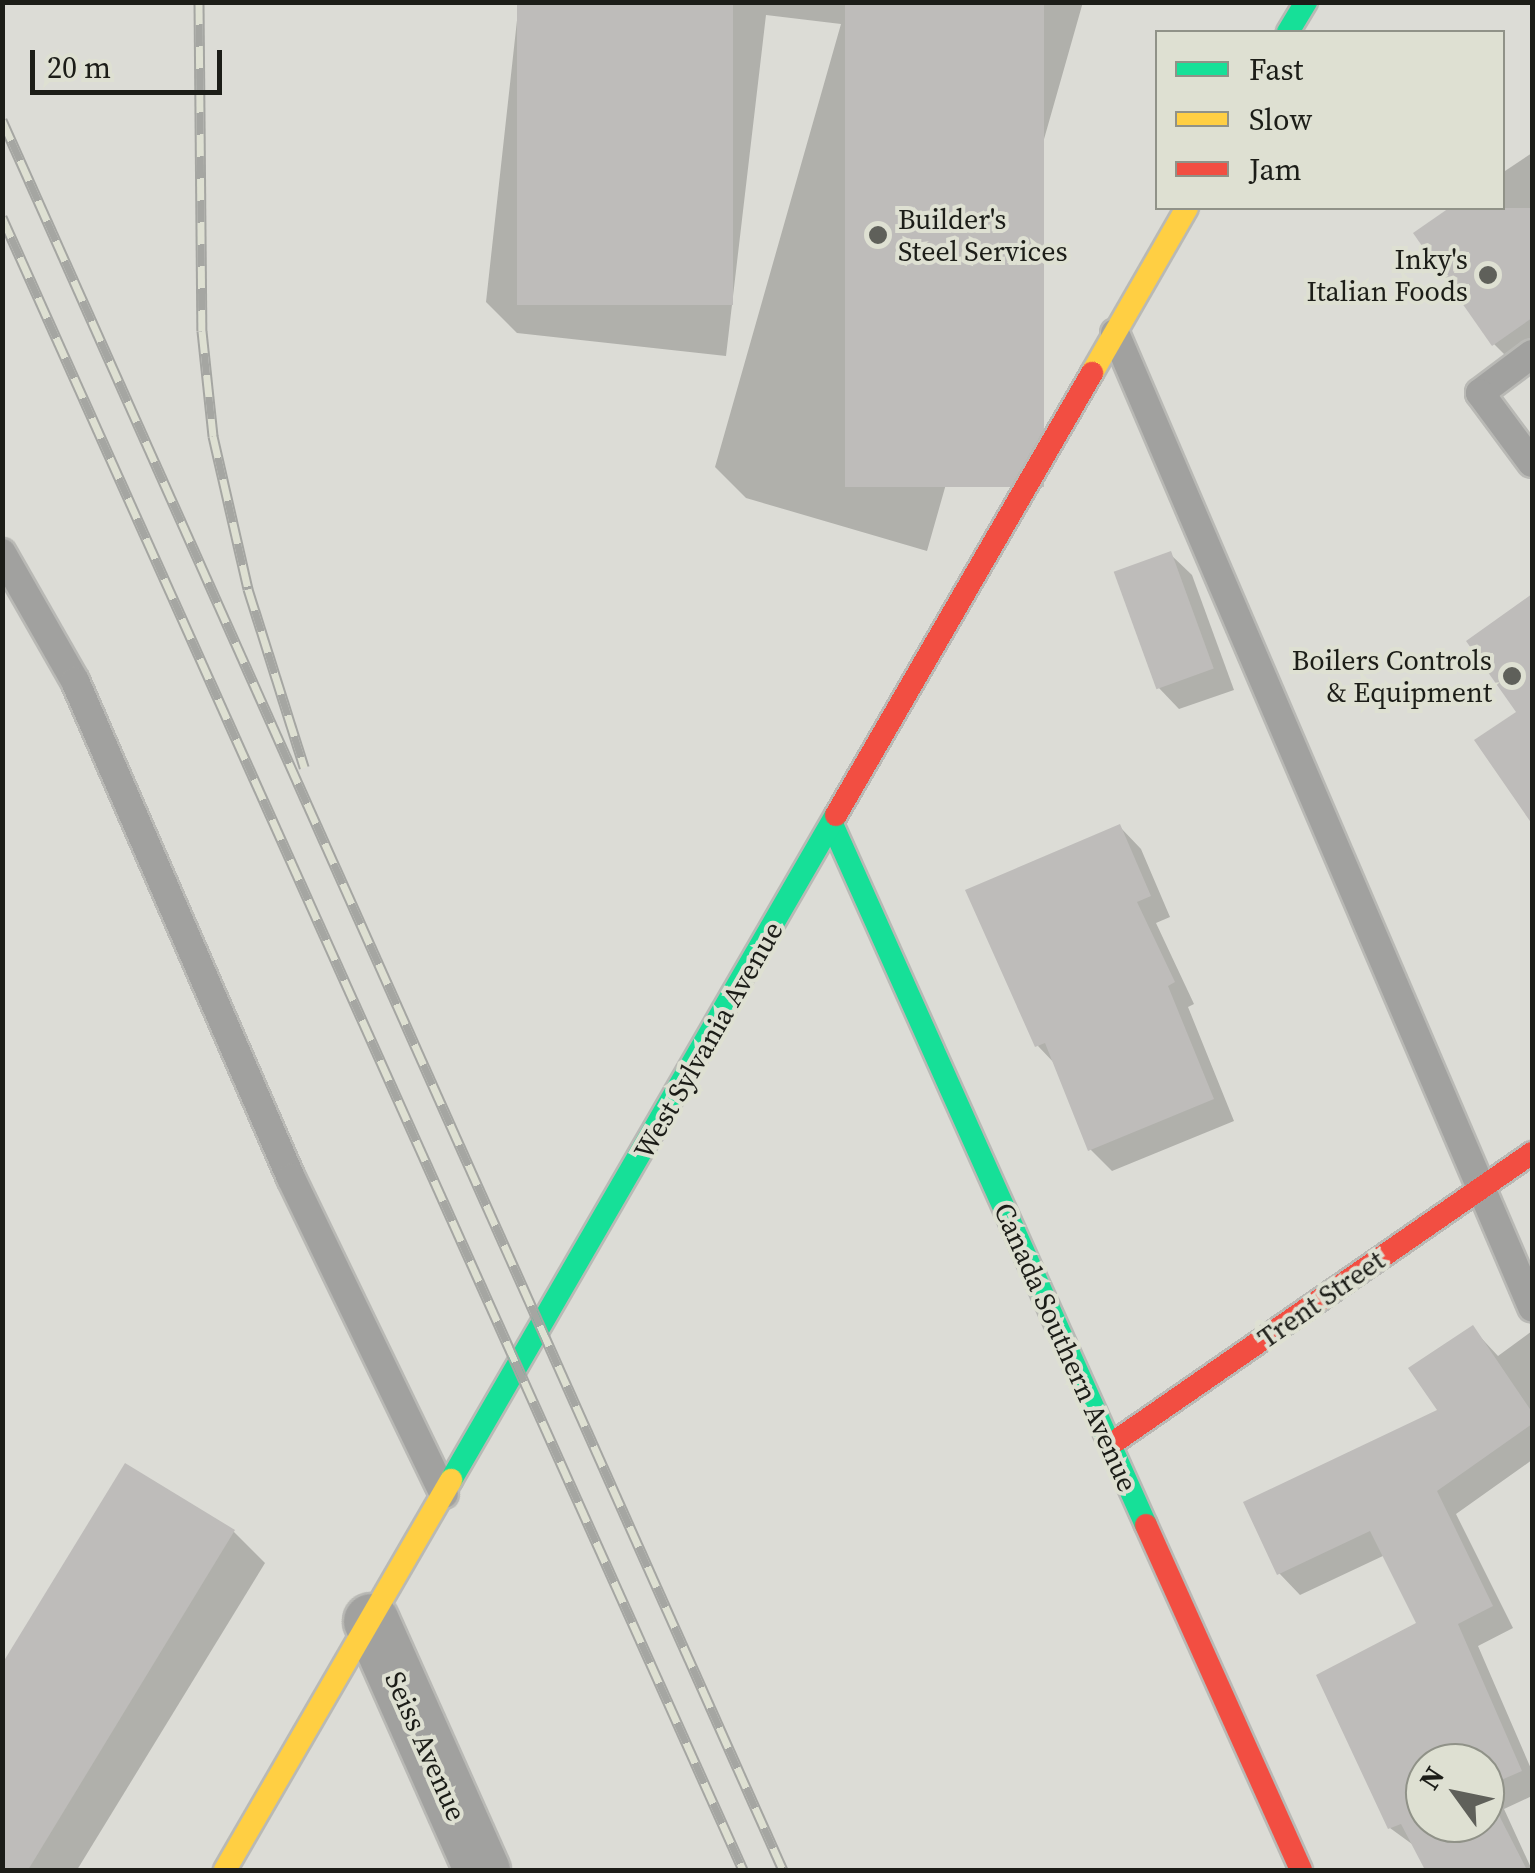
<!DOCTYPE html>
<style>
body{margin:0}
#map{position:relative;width:1535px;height:1873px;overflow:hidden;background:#dcdcd6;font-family:"Source Serif 4",serif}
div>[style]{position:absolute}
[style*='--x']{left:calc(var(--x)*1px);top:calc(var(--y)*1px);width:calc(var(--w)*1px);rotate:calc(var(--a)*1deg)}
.shadow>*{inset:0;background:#0003}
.building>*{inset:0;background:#bebcba;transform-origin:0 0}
.roads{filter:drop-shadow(2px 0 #b9b9b5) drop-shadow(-2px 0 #b9b9b5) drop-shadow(0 2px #b9b9b5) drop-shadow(0 -2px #b9b9b5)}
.lane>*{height:28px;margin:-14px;padding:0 14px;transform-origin:14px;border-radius:14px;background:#a1a19f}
.street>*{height:55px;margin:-27.5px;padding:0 27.5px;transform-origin:27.5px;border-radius:27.5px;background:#a1a19f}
.fast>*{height:22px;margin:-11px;padding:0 11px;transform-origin:11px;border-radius:11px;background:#16e098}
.slow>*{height:22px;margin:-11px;padding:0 11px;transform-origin:11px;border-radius:11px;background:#ffcf43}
.jam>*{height:22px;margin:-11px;padding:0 11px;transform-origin:11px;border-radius:11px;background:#f24e42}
.rail>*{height:11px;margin-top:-5.5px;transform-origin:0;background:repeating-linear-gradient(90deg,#dee0d2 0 22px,#a5a6a2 0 44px);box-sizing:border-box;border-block:2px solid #a5a6a2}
.dots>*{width:28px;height:28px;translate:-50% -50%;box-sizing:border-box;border:5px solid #dee0d2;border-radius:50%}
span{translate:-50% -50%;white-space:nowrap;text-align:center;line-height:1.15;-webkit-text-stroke:8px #dee0d2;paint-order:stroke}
.poi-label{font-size:28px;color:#1c1d18}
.left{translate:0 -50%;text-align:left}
.right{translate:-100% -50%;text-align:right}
.street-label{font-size:28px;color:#1c1d18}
.frame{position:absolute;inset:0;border:5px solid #1c1d18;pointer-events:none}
.legend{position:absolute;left:1155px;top:30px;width:350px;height:180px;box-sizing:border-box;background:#dee0d2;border:2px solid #909288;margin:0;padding:12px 18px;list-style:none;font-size:30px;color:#1c1d18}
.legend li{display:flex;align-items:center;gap:20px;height:50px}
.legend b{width:50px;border:2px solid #909288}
.north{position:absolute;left:1405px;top:1743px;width:100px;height:100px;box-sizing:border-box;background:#dee0d2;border:2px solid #909288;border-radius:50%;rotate:303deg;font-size:28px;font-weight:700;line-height:40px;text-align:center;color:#1c1d18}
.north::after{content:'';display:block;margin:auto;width:35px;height:45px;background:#5f605a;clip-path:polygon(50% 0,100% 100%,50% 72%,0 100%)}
.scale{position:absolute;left:30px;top:50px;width:192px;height:45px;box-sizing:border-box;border:5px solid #1c1d18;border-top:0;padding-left:12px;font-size:30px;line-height:35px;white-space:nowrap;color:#1c1d18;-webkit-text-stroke:8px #dee0d2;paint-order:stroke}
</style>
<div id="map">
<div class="shadow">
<div style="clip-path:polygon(519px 2px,1083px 2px,927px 551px,746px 498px,715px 467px,841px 24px,766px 15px,726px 356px,517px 333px,486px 302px)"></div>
<div style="clip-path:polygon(1532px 153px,1532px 370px,1525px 375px,1494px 344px,1416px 233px,1454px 208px,1502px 208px,1502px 173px)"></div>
<div style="clip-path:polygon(1170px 554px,1192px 575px,1234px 690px,1179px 709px,1158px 687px)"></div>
<div style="clip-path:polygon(1525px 602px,1532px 609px,1532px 816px,1524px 807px,1519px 712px)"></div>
<div style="clip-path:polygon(1120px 827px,1141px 849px,1170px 917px,1156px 923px,1194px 1004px,1188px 1007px,1234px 1121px,1112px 1171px,1091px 1150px,1056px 1065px,1038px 1046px)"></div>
<div style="clip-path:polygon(evenodd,1472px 1328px,1498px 1356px,1532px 1331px,1532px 1460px,1456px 1514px,1513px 1628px,1478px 1646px,1532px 1771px,1532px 1796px,1504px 1809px,1532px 1870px,1428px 1870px,1416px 1847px,1390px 1828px,1419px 1624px,1385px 1555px,1300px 1595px,1279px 1573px,1441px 1411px,1472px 1328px,1425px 1763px,1485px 1763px,1485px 1823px,1425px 1823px,1425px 1763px)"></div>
<div style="clip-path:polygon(126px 1466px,234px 1532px,265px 1563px,77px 1870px,2px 1870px,2px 1669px)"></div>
</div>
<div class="building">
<div style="left:517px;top:2px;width:216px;height:303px"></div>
<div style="left:845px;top:2px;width:199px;height:485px"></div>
<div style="clip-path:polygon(1449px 208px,1532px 208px,1532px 318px,1492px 346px,1413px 233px)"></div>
<div style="left:1171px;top:551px;width:125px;height:61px;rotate:70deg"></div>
<div style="clip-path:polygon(1532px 594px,1532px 824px,1474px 740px,1516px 712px,1466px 641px)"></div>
<div style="clip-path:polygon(1120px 824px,1151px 896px,1137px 902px,1175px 982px,1168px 986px,1214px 1099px,1088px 1151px,1045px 1043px,1035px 1047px,965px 890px)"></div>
<div style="clip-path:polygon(1473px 1325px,1532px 1412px,1532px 1424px,1437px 1491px,1493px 1606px,1458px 1624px,1522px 1771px,1485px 1787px,1485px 1763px,1425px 1763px,1425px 1823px,1485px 1823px,1485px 1788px,1527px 1870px,1425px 1870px,1401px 1824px,1388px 1829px,1316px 1675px,1416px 1623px,1370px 1531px,1277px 1575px,1243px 1502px,1437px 1410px,1408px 1368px)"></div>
<div style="clip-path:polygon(125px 1463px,235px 1530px,28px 1870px,2px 1870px,2px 1664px)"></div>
</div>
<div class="roads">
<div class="lane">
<div style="--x:1115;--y:333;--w:1060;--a:66.82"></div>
<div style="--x:1532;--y:354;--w:65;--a:143.1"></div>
<div style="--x:1480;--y:393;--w:87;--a:53.4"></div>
<div style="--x:2;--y:553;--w:147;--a:60.3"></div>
<div style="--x:75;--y:681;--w:542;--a:66.51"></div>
<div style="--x:291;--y:1178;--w:351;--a:64.2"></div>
</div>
<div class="street">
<div style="--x:371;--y:1621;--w:273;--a:66"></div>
</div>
<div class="fast">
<div style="--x:1288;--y:32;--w:35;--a:-59"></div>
<div style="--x:832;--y:824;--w:768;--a:65.87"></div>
<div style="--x:451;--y:1480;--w:768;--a:-59.93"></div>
</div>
<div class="slow">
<div style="--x:1092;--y:373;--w:190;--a:-60.1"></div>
<div style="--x:225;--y:1870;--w:451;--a:-59.9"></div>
</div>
<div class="jam">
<div style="--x:836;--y:815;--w:511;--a:-59.92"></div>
<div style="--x:1110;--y:1445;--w:513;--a:-34.68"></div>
<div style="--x:1146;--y:1525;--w:378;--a:65.8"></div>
</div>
</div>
<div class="rail">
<div style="--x:199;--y:2;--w:329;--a:89.5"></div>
<div style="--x:202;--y:331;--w:106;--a:84"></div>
<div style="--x:213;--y:436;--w:157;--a:77.1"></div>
<div style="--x:248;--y:589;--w:187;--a:72.5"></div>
<div style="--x:2;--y:120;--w:1916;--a:65.95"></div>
<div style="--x:2;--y:217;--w:1811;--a:65.85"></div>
</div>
<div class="dots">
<div style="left:878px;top:235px;background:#5f605a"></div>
<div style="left:1488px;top:275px;background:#5f605a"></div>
<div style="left:1512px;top:676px;background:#5f605a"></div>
</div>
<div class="poi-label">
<span class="left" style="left:898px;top:235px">Builder's<br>Steel Services</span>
<span class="right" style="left:1468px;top:275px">Inky's<br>Italian Foods</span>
<span class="right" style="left:1492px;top:676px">Boilers Controls<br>&amp; Equipment</span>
</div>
<div class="street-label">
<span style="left:708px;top:1040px;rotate:-60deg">West Sylvania Avenue</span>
<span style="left:1321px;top:1299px;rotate:-35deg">Trent Street</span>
<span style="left:1066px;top:1347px;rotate:66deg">Canada Southern Avenue</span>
<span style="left:426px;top:1746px;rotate:66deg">Seiss Avenue</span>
</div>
<div class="frame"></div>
<ul class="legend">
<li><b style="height:12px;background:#16e098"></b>Fast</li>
<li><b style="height:12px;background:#ffcf43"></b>Slow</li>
<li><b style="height:12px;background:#f24e42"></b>Jam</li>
</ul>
<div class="north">N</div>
<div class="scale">20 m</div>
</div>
